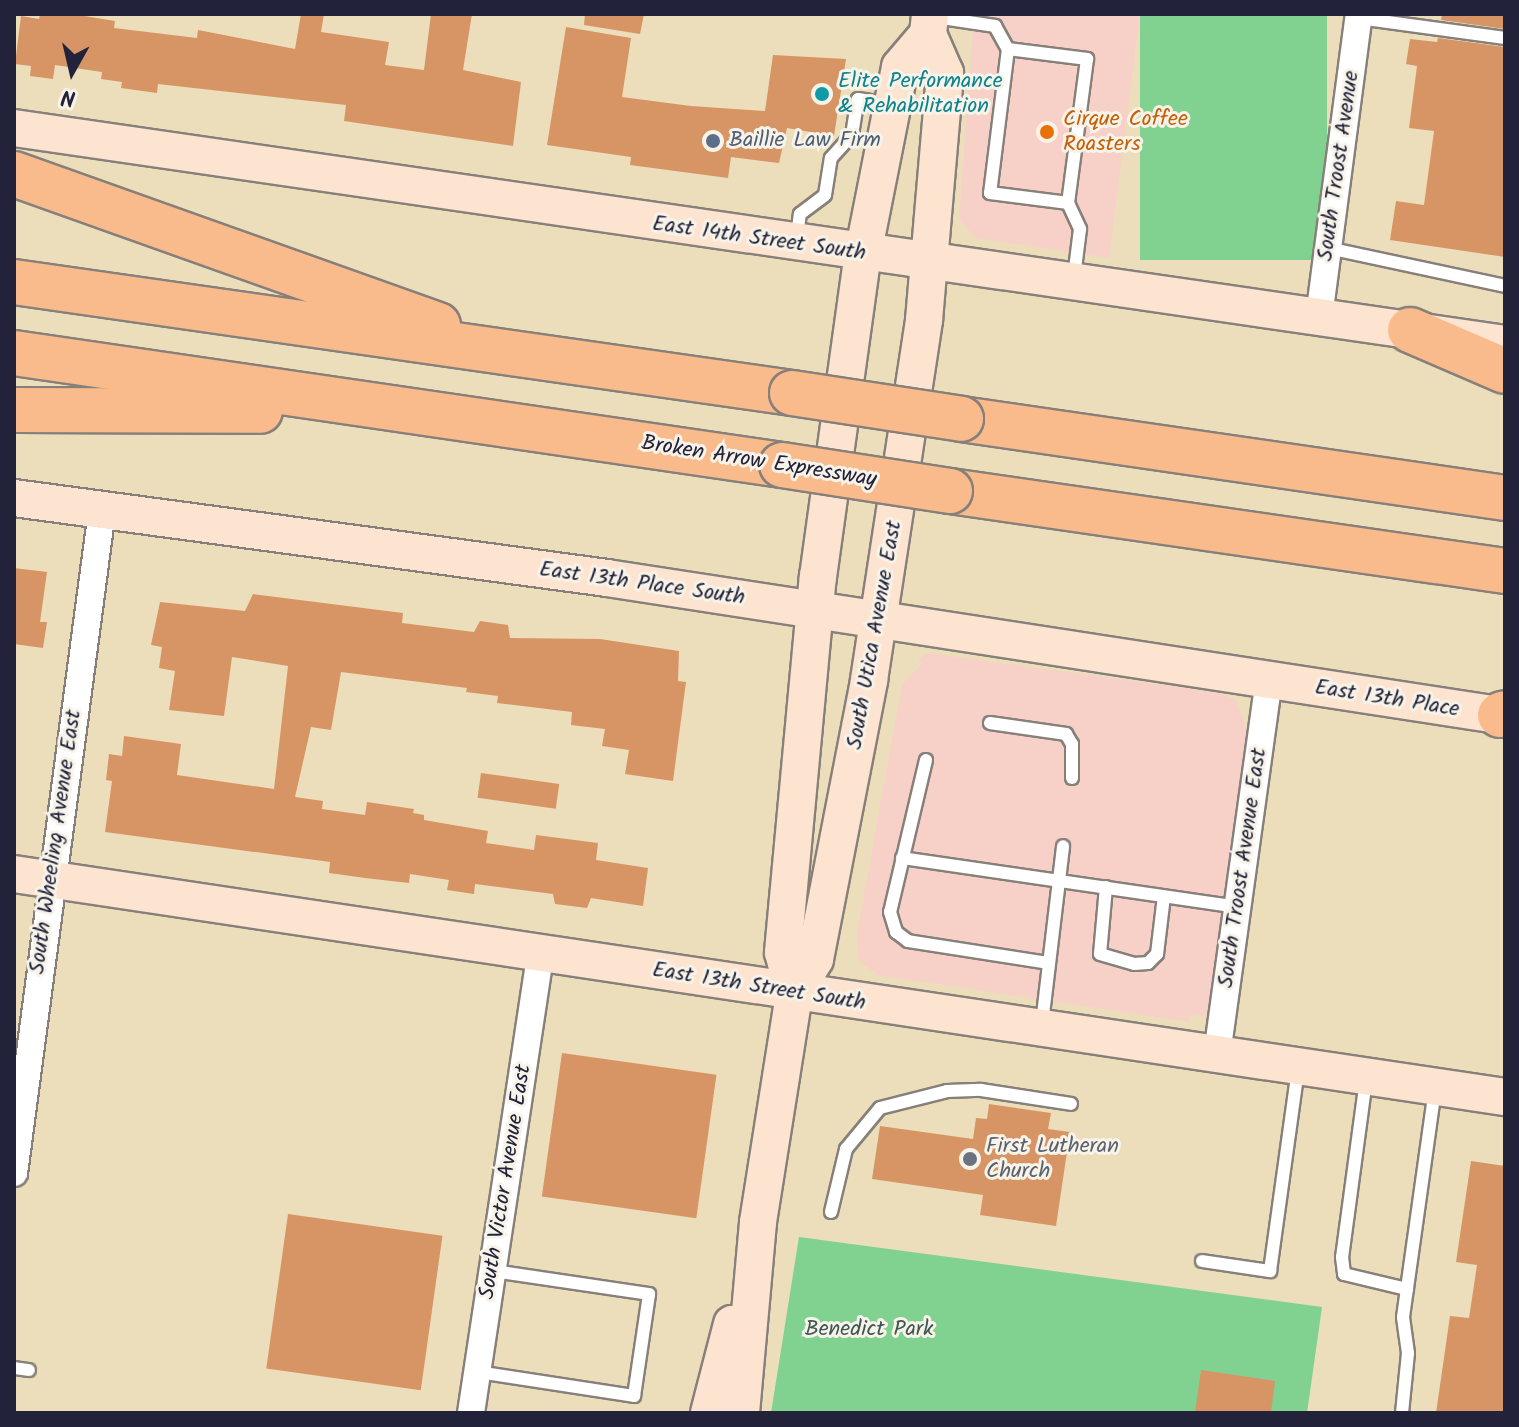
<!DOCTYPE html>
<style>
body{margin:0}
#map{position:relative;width:1519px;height:1427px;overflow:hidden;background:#ecdeba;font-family:Kalam,sans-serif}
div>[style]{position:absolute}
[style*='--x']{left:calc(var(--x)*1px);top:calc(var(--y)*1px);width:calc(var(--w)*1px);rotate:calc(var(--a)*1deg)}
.built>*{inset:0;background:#f7d1c7}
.green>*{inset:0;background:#81d190;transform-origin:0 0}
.building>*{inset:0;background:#d79565;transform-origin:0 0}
.roads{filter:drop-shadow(2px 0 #87807a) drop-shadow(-2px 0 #87807a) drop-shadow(0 2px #87807a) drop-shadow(0 -2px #87807a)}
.lane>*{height:12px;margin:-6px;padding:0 6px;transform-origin:6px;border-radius:6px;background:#fff}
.street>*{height:26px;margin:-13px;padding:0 13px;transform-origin:13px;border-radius:13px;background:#fff}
.secondary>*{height:36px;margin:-18px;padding:0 18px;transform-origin:18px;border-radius:18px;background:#fde4d1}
.highway>*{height:44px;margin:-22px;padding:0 22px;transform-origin:22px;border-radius:22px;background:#fabb8c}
.bridges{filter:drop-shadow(2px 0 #87807a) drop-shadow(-2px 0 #87807a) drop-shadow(0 2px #87807a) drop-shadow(0 -2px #87807a)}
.highway-bridge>*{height:44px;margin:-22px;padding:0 22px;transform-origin:22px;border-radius:22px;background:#fabb8c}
.dots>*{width:22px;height:22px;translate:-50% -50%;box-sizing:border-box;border:4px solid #f7f3e8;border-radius:50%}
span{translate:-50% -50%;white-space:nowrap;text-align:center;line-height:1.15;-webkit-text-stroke:6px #f7f3e8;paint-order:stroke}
.culture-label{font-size:22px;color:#0d838f}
.left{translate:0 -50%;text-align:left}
.food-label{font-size:22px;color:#c56008}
.service-label{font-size:22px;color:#4e5e75}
.street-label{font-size:22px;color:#22223b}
.worship-label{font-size:22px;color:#5b616d}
.park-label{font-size:22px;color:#3e5754}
.frame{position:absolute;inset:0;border:16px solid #22223b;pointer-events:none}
.north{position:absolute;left:32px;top:32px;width:80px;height:80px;-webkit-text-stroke:6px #f7f3e8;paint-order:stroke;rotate:188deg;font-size:22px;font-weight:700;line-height:32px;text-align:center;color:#22223b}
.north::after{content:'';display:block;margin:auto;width:28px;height:36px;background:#22223b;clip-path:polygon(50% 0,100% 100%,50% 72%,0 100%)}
</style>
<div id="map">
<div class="built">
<div style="clip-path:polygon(974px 14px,1140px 14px,1109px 258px,976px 238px,959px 219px)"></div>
<div style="clip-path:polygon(929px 653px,1221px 693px,1236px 700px,1247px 733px,1207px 1016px,1190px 1015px,1189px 1022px,878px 975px,859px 961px,857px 934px,902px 685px,922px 664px,918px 658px)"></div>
</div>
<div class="green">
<div style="left:1140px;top:14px;width:187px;height:246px"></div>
<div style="clip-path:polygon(799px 1237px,1322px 1307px,1307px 1413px,771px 1413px)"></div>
</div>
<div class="building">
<div style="clip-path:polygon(40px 14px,72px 14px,115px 21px,114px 28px,197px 38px,198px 30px,295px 49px,301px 14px,324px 14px,321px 32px,389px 42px,385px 65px,424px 70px,431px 14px,472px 14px,463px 70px,521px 82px,513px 146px,344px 121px,346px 105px,158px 84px,157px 93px,121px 88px,122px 82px,101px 79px,102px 72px,55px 65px,53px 79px,30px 76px,31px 66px,15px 64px,21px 16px,39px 19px)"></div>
<div style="clip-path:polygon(585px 14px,644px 14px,640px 34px,584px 25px)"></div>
<div style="clip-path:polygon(1442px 14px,1505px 14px,1505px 29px,1441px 20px)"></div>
<div style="clip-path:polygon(566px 27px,631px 38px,622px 97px,691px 106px,765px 111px,773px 55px,846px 59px,834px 136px,787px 128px,779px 163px,731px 157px,728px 178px,630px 165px,631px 157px,547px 145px)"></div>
<div style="clip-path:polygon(1438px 38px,1505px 47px,1505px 257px,1390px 240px,1396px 201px,1424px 205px,1434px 131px,1409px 128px,1417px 66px,1406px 64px,1410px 39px,1437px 42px)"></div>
<div style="clip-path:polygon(14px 568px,47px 572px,40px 622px,47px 622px,43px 648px,14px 644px)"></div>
<div style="clip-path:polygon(253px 594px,403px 613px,402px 623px,474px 632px,480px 621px,508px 625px,510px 638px,600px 639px,679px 651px,678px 681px,686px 682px,673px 781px,625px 774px,629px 750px,602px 746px,605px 729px,571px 725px,572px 712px,497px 703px,498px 696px,466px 692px,467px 688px,341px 672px,331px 730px,311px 727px,295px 797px,323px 801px,322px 809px,365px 815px,367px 802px,414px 809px,413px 813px,424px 815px,424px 820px,488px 831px,486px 843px,534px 850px,536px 835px,598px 843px,596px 860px,648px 868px,643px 906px,591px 898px,587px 908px,555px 904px,553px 894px,475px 884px,474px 894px,447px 890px,449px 880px,410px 874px,409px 883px,365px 878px,329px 873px,330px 862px,105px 832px,112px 781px,106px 780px,109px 754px,122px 756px,124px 736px,181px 744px,177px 775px,274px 789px,288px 666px,232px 657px,224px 716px,169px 710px,175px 671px,159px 668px,162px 647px,151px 645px,160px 602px,245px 611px)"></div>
<div style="left:481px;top:773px;width:79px;height:25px;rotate:8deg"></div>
<div style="left:562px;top:1053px;width:156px;height:145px;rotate:8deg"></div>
<div style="clip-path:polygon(989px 1104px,1051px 1113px,1048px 1129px,1070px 1132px,1056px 1226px,980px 1215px,983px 1195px,872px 1179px,880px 1126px,973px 1139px,976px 1118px,987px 1119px)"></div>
<div style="clip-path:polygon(1471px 1161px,1505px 1166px,1505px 1413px,1436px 1413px,1450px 1316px,1469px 1318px,1477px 1265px,1456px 1262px)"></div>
<div style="left:288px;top:1214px;width:156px;height:156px;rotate:8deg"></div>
<div style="clip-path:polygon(1201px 1370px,1275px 1381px,1271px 1413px,1195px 1413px)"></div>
</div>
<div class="roads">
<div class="lane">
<div style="--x:935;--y:17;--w:61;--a:8.5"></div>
<div style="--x:995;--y:26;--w:26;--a:61"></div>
<div style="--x:1008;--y:49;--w:80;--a:7.2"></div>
<div style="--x:1087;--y:59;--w:145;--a:97.5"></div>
<div style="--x:1068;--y:203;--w:29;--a:65"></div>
<div style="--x:1080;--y:229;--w:48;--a:97.1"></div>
<div style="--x:1359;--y:18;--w:147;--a:7.8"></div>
<div style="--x:1008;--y:49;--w:145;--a:97.1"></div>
<div style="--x:990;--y:193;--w:79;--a:7.3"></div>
<div style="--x:797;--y:237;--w:23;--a:-83"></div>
<div style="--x:800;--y:214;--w:31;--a:-37"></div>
<div style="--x:825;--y:195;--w:37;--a:-81"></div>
<div style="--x:831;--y:158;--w:31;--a:-48"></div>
<div style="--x:852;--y:135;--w:36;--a:-81"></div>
<div style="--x:858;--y:99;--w:30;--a:9"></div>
<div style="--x:1328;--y:248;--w:181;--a:12.1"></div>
<div style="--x:990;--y:723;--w:77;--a:8.2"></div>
<div style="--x:1066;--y:734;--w:12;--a:59"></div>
<div style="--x:1072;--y:744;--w:34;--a:90"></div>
<div style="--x:926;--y:760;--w:156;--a:103.3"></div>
<div style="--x:890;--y:912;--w:21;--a:73"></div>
<div style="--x:896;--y:932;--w:15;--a:37"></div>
<div style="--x:908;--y:941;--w:142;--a:8.9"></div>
<div style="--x:902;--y:858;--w:339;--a:8.3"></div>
<div style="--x:1106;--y:887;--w:67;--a:95.1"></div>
<div style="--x:1100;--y:954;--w:35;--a:16"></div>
<div style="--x:1134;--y:964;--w:14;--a:-4"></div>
<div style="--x:1148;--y:963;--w:13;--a:-45"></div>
<div style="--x:1157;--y:954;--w:58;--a:-83.1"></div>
<div style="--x:1042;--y:1023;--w:178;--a:-83.2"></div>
<div style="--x:1366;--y:1080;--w:179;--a:97.7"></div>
<div style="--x:1342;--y:1257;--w:17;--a:83"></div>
<div style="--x:1344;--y:1274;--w:65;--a:13.4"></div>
<div style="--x:831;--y:1212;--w:65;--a:-76.6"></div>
<div style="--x:846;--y:1149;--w:53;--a:-50.3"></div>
<div style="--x:880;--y:1108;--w:69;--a:-14.2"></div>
<div style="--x:947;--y:1091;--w:34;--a:-2"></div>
<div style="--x:981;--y:1090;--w:91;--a:8.8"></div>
<div style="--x:1202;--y:1261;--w:69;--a:8.4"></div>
<div style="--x:1270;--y:1271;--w:204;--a:-82.1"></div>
<div style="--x:14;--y:1368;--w:15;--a:8"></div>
<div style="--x:478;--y:1372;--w:158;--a:8.7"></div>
<div style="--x:634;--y:1396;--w:103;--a:-81.6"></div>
<div style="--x:649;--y:1294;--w:158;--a:-171.6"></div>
<div style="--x:1402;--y:1413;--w:60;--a:-84.3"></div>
<div style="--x:1408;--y:1353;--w:36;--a:-98"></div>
<div style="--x:1403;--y:1317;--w:229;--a:-82"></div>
</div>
<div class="street">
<div style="--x:1319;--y:317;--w:306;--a:-82.5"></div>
<div style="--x:1217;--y:1054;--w:377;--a:-82.1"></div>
<div style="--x:14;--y:1173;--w:668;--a:-82.43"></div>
<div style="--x:471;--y:1413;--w:467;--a:-81.4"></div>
</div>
<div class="secondary">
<div style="--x:14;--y:128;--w:1507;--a:8.24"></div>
<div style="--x:14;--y:498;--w:598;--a:7.68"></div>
<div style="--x:607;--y:578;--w:909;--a:8.74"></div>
<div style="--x:14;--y:874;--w:1508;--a:8.51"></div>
<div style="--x:794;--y:994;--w:43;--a:-104.7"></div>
<div style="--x:783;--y:952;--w:377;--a:-84.7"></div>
<div style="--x:818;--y:577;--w:326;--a:-82.1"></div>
<div style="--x:863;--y:254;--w:191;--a:-78.8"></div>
<div style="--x:900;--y:67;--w:43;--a:-49.7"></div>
<div style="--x:709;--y:1413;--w:92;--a:-75.5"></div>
<div style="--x:741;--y:1413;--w:192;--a:-84.9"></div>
<div style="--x:758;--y:1222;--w:231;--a:-81"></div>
<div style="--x:794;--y:994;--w:41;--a:-59"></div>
<div style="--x:815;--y:959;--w:284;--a:-79"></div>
<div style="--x:869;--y:680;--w:364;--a:-81.3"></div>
<div style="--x:924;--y:320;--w:248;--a:-85.1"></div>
<div style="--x:945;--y:73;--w:43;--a:-113.6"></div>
<div style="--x:928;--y:34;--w:20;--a:-84"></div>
</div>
<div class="highway">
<div style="--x:14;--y:174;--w:450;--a:19.6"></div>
<div style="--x:14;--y:282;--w:786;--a:8.12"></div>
<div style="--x:1410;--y:330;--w:103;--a:23.3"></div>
<div style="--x:14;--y:353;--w:776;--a:8.3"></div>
<div style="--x:14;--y:410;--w:246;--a:0.2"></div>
<div style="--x:961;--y:419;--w:550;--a:8.26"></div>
<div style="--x:950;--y:491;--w:561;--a:8.2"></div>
<div style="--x:1500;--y:715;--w:5;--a:-22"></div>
</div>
</div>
<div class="bridges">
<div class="highway-bridge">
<div style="--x:792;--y:393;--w:171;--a:8.7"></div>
<div style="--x:782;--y:465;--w:170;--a:8.8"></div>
</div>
</div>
<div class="dots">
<div style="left:822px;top:94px;background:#0f9aa8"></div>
<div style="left:1047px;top:132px;background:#e8710a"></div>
<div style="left:713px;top:141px;background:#5c6f8a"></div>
<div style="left:970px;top:1159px;background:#6b7280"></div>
</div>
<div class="culture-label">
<span class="left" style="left:838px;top:94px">Elite Performance<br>&amp; Rehabilitation</span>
</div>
<div class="food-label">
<span class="left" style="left:1063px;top:132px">Cirque Coffee<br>Roasters</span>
</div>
<div class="service-label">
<span class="left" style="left:729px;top:141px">Baillie Law Firm</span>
</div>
<div class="street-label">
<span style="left:1339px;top:166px;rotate:-82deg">South Troost Avenue</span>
<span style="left:759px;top:239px;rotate:8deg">East 14th Street South</span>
<span style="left:759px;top:462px;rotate:9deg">Broken Arrow Expressway</span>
<span style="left:642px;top:584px;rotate:8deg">East 13th Place South</span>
<span style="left:875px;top:635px;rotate:-80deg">South Utica Avenue East</span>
<span style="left:1387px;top:699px;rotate:9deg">East 13th Place</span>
<span style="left:56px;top:842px;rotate:-82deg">South Wheeling Avenue East</span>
<span style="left:1243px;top:868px;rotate:-82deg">South Troost Avenue East</span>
<span style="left:759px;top:987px;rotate:9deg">East 13th Street South</span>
<span style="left:506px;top:1182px;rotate:-81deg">South Victor Avenue East</span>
</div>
<div class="worship-label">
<span class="left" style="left:986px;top:1159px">First Lutheran<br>Church</span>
</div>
<div class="park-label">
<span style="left:869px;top:1330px">Benedict Park</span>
</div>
<div class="frame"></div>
<div class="north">N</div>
</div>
